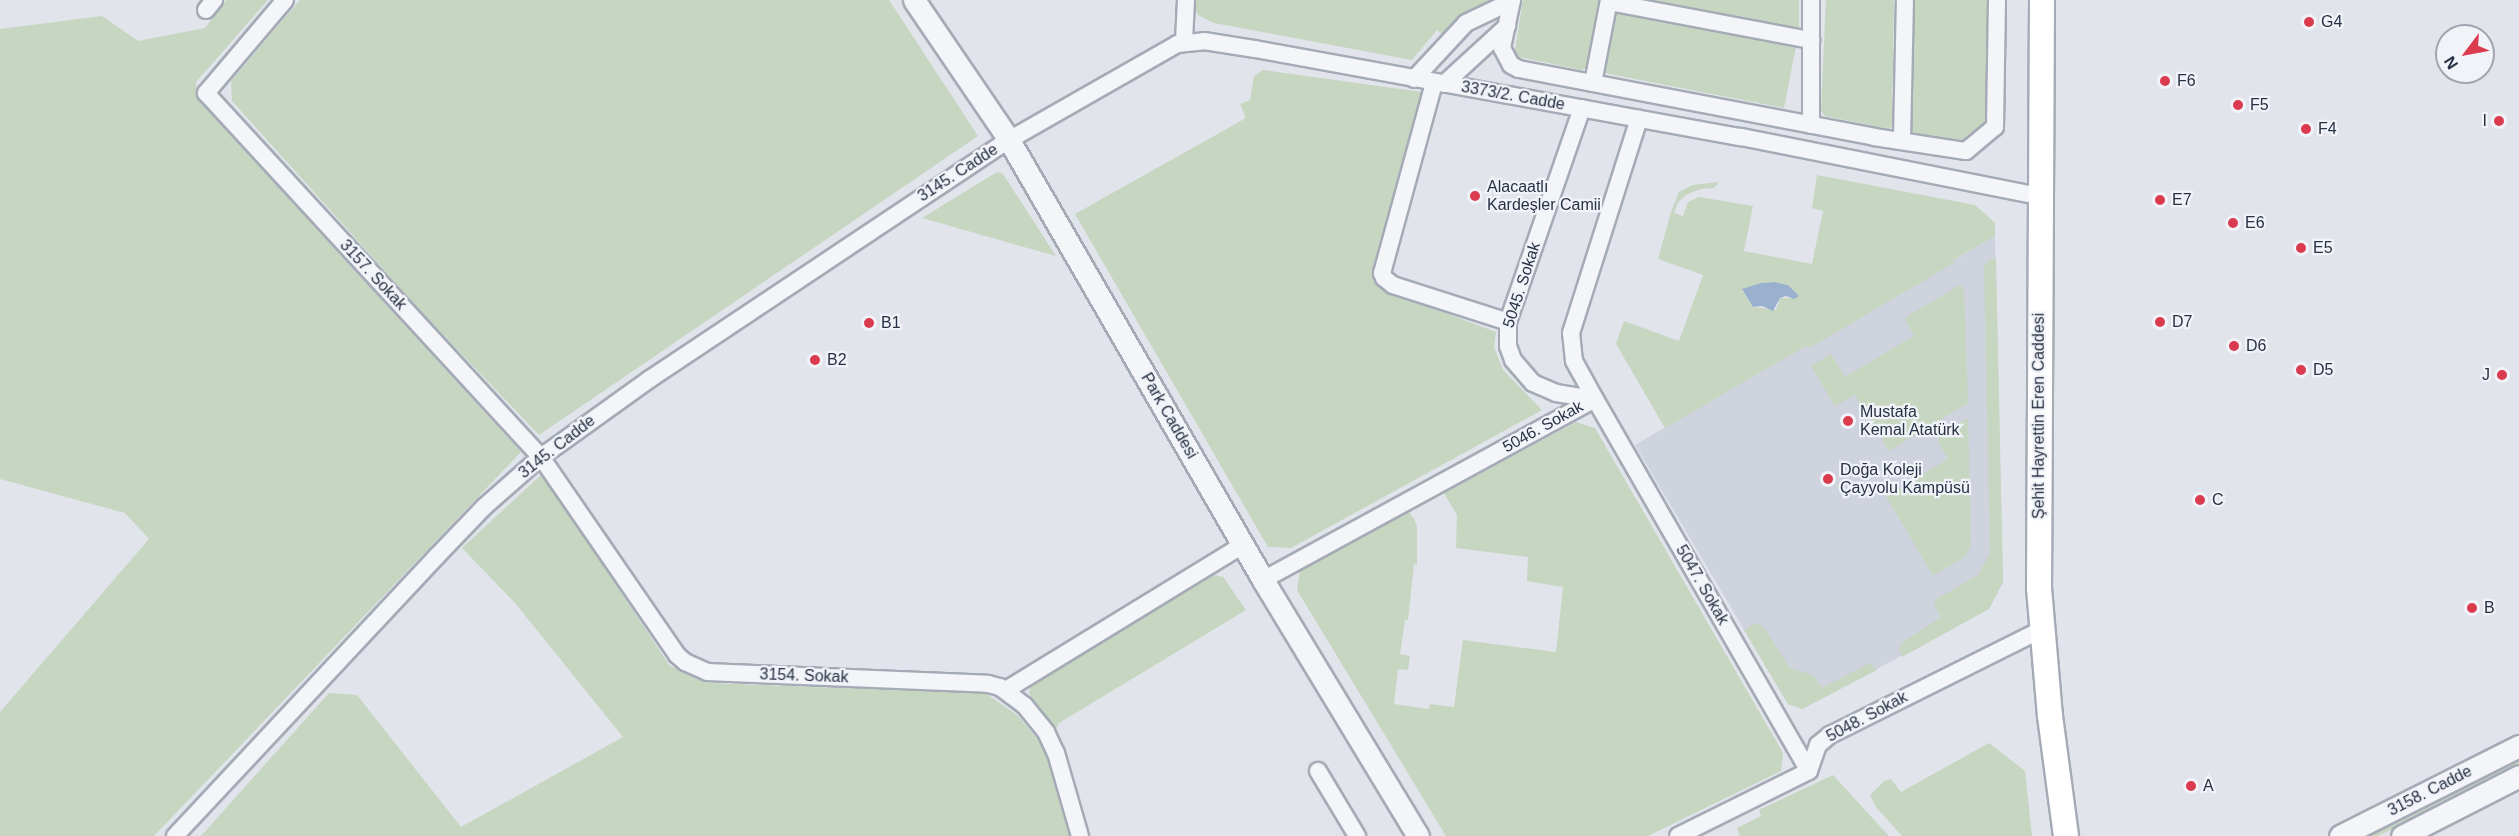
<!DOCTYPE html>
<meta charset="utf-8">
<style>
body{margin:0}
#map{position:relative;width:2519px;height:836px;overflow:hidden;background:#e1e4eb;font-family:Helvetica,sans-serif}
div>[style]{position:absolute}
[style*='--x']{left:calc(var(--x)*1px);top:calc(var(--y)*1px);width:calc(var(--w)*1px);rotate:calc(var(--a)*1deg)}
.built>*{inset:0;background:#cfd3dd}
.green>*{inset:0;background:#c6d6c1;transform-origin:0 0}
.water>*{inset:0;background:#99b1ce}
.roads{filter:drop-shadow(2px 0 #a5abb6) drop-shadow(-2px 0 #a5abb6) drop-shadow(0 2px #a5abb6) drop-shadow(0 -2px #a5abb6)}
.minor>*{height:16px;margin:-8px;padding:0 8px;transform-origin:8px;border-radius:8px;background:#f4f5f9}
.tertiary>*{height:21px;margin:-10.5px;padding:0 10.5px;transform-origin:10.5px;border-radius:10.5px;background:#f4f5f9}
.secondary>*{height:24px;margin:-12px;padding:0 12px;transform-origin:12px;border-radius:12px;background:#fff}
.dots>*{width:16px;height:16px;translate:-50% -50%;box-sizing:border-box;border:3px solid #f1f3f8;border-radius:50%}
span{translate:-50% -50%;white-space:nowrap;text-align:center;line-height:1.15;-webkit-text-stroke:4.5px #f1f3f8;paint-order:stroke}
.poi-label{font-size:16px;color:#273144}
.left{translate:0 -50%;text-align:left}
.right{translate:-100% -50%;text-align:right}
.street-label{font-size:16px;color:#273144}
.north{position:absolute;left:2435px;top:24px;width:60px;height:60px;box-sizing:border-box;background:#f1f3f8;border:2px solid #a0a5b0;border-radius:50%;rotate:238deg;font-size:16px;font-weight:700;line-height:24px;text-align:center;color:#273144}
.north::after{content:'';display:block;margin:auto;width:21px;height:27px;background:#db3b4e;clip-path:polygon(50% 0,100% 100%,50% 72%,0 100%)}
</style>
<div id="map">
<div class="built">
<div style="clip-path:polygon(1995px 236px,2003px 582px,1989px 609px,1802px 709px,1788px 704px,1635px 445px)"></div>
</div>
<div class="green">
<div style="clip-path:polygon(226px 0,268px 0,196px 82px,197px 99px,521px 452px,154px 836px,0 836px,0 712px,149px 539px,125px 513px,0 479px,0 29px,102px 16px,138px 41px,205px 28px)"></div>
<div style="clip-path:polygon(300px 0,889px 0,978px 136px,539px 435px,429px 320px,232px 101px,231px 81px)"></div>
<div style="clip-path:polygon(1191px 0,1500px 0,1480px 7px,1462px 19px,1446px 38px,1437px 30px,1412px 60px,1214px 23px,1198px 15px)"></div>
<div style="clip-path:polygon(1523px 0,1600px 0,1587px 67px,1582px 70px,1514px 56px)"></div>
<div style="clip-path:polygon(1635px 0,1799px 0,1799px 32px)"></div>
<div style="clip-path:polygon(1826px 0,1894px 0,1892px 126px,1889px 129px,1825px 116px,1821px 111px)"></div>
<div style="clip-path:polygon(1913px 0,1988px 0,1986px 125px,1965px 142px,1913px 133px,1910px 129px)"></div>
<div style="left:1615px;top:8px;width:185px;height:66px;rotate:11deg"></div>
<div style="clip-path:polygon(1263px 70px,1422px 92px,1375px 263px,1376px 278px,1385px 290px,1496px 332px,1494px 347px,1503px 370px,1542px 410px,1291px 548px,1268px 547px,1075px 214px,1246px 118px,1240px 104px,1250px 100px,1254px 76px)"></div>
<div style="clip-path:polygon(997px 172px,1003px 174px,1056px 256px,922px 218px)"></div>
<div style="clip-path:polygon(evenodd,1817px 175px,1975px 205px,1995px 223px,1995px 236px,1953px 260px,1954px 263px,1811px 347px,1806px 346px,1665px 428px,1616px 344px,1624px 321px,1679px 341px,1703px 275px,1658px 259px,1671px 212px,1679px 192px,1693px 185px,1719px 182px,1714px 188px,1700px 189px,1686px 195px,1678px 202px,1674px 213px,1683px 216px,1688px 202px,1699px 197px,1753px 206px,1744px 251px,1812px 264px,1823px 211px,1812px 208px,1817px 175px,1775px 282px,1788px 285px,1792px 298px,1780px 298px,1776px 310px,1753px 307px,1742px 290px,1761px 283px,1775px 282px)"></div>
<div style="clip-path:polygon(1996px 259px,2003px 582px,1989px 609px,1902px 657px,1899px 648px,1901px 643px,1941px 617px,1935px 606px,1935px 600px,1978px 575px,1990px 553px,1984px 266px,1988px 260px)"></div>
<div style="clip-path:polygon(1960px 285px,1964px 290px,1968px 403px,1889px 451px,1855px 395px,1835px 406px,1811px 366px,1831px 354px,1845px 377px,1914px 336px,1905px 320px,1906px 317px)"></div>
<div style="clip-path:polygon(1968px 418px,1971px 545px,1965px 557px,1933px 576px,1886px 496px,1948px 459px,1939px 444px,1938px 436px)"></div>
<div style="clip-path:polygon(1576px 422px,1595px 428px,1783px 753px,1781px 771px,1648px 836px,1446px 836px,1297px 590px,1300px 570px,1409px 512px,1414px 519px,1417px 527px,1417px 565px,1414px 564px,1408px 620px,1405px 620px,1400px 654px,1410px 656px,1408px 670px,1398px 669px,1394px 704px,1429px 709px,1430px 704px,1454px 707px,1463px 640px,1556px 652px,1563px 587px,1527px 581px,1528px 557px,1456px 548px,1457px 515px,1444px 493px)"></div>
<div style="clip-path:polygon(542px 474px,670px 666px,709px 683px,985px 693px,1017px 715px,1039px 741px,1054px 770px,1073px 836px,201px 836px,329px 693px,357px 695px,461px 827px,623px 737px,515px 603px,462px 548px)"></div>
<div style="clip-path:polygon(1215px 575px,1223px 577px,1246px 610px,1059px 723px,1054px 733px,1029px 693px,1031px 685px,1196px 583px)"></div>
<div style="clip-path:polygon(1755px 623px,1764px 627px,1790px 668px,1813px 675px,1822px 688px,1870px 663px,1877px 670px,1802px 709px,1788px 704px,1744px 630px)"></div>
<div style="clip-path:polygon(1989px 743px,2025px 771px,2032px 836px,1902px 836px,1876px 807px,1870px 795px,1884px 781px,1891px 779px,1901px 792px)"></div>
<div style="clip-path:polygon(2519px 757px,2519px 766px,2378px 836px,2363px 836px)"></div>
<div style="clip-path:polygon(1833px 775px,1889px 836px,1740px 836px,1737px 828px,1761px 816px,1759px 810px)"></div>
</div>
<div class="water">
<div style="clip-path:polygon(1775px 282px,1788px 285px,1799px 296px,1794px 299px,1786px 296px,1780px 298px,1773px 311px,1762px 306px,1753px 307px,1742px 289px,1761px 283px)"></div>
</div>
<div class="roads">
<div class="minor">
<div style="--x:285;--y:0;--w:122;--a:130.3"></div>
<div style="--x:206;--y:93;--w:495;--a:47.4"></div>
<div style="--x:541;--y:457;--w:240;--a:55.5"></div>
<div style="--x:677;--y:655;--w:11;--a:41"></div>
<div style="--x:685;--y:662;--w:24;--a:24"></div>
<div style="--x:707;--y:672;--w:281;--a:2.4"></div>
<div style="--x:988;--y:684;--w:12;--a:14"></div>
<div style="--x:1000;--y:687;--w:31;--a:37"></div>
<div style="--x:1025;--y:706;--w:33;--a:51"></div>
<div style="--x:1046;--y:732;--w:23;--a:65"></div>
<div style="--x:1056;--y:753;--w:86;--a:73.9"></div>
<div style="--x:1512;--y:0;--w:49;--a:101.8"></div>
<div style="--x:1502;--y:48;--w:19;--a:62"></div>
<div style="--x:1511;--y:65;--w:9;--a:27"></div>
<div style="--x:1519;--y:69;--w:361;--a:10.8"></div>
<div style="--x:1874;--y:137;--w:93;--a:8.7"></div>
<div style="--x:1966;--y:151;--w:38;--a:-40"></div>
<div style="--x:1995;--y:127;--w:127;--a:-89.1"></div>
<div style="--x:1811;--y:0;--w:125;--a:90"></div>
<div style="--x:1609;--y:2;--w:206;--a:10.7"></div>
<div style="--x:206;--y:10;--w:13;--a:-51"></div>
<div style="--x:1184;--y:41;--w:41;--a:-87.2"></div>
<div style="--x:1414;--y:79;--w:76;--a:-47.1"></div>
<div style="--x:1466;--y:23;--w:51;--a:-25.6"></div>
<div style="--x:1434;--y:83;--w:197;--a:105.3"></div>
<div style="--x:1382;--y:273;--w:5;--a:68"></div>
<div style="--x:1384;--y:278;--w:11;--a:38"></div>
<div style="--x:1393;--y:285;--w:121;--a:17.8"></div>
<div style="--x:1593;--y:83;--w:85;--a:-79.1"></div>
<div style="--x:1444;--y:84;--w:86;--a:-42.6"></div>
<div style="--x:1582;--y:108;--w:226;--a:109.1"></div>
<div style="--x:1508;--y:322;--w:24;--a:90"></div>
<div style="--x:1508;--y:346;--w:15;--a:70"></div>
<div style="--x:1513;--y:360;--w:30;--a:49"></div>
<div style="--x:1533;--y:383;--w:25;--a:23"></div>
<div style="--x:1556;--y:393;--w:39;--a:9"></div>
<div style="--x:1595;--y:399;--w:429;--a:60.1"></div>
<div style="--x:1902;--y:141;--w:141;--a:-88.8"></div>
<div style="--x:1263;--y:580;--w:378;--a:-28.6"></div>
<div style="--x:1595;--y:399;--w:43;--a:-118.9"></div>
<div style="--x:1574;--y:361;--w:28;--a:-96"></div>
<div style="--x:1571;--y:333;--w:225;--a:-72.4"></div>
<div style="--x:1006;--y:690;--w:278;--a:-31.5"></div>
<div style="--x:1318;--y:771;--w:76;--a:59"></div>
<div style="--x:175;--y:836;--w:383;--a:-46.9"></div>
<div style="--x:437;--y:556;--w:68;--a:-46.2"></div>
<div style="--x:484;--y:507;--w:76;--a:-41.3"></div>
<div style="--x:541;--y:457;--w:134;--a:-35.6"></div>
<div style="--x:650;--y:379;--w:431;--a:-33.7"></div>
<div style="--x:1009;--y:140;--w:193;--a:-29.7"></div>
<div style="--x:1177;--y:44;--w:27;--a:-6"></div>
<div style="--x:1204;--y:41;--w:52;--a:8.9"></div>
<div style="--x:1255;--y:49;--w:494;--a:10.3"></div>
<div style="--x:1741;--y:137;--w:305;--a:11.2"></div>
<div style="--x:1678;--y:836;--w:146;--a:-26.4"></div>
<div style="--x:1809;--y:771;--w:28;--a:-71"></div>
<div style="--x:1818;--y:745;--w:16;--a:-40"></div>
<div style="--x:1830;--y:735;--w:236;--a:-26.5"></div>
</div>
<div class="tertiary">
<div style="--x:914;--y:0;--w:169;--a:55.8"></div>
<div style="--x:1009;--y:140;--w:508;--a:60"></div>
<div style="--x:1263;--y:580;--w:299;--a:58.8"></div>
<div style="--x:2340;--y:836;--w:200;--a:-26.7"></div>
<div style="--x:2402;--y:836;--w:131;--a:-27.1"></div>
</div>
<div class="secondary">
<div style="--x:2042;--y:0;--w:588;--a:90.29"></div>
<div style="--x:2039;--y:588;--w:128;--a:85.1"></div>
<div style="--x:2050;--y:716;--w:121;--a:82.4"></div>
</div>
</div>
<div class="dots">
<div style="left:2309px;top:22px;background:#db3b4e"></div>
<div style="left:2165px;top:81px;background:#db3b4e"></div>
<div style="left:2238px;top:105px;background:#db3b4e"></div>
<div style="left:2499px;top:121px;background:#db3b4e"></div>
<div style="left:2306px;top:129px;background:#db3b4e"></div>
<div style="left:1475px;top:196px;background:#db3b4e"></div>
<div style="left:2160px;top:200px;background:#db3b4e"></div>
<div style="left:2233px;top:223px;background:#db3b4e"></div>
<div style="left:2301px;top:248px;background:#db3b4e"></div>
<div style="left:2160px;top:322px;background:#db3b4e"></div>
<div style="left:869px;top:323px;background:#db3b4e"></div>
<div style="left:2234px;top:346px;background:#db3b4e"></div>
<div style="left:815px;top:360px;background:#db3b4e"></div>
<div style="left:2301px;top:370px;background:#db3b4e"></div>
<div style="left:2502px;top:375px;background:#db3b4e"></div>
<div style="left:1848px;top:421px;background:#db3b4e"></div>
<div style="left:1828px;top:479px;background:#db3b4e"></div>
<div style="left:2200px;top:500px;background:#db3b4e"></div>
<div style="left:2472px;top:608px;background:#db3b4e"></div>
<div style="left:2191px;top:786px;background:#db3b4e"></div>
</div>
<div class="poi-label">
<span class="left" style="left:2321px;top:22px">G4</span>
<span class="left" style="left:2177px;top:81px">F6</span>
<span class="left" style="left:2250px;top:105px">F5</span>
<span class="right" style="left:2487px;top:121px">I</span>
<span class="left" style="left:2318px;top:129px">F4</span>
<span class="left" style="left:1487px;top:196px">Alacaatlı<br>Kardeşler Camii</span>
<span class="left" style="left:2172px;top:200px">E7</span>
<span class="left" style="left:2245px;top:223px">E6</span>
<span class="left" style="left:2313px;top:248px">E5</span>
<span class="left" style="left:2172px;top:322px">D7</span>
<span class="left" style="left:881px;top:323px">B1</span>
<span class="left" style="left:2246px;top:346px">D6</span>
<span class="left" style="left:827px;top:360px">B2</span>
<span class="left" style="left:2313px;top:370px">D5</span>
<span class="right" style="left:2490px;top:375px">J</span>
<span class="left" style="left:1860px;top:421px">Mustafa<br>Kemal Atatürk</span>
<span class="left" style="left:1840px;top:479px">Doğa Koleji<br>Çayyolu Kampüsü</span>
<span class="left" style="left:2212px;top:500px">C</span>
<span class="left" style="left:2484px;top:608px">B</span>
<span class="left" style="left:2203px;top:786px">A</span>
</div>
<div class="street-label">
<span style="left:1513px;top:96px;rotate:10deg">3373/2. Cadde</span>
<span style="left:958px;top:173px;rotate:-33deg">3145. Cadde</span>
<span style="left:373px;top:275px;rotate:47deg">3157. Sokak</span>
<span style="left:1522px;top:285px;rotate:-72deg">5045. Sokak</span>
<span style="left:1169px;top:416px;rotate:60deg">Park Caddesi</span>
<span style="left:2039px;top:416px;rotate:-90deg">Şehit Hayrettin Eren Caddesi</span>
<span style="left:1543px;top:427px;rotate:-29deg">5046. Sokak</span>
<span style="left:557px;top:447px;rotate:-38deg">3145. Cadde</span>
<span style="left:1702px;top:585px;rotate:60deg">5047. Sokak</span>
<span style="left:804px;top:676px;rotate:2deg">3154. Sokak</span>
<span style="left:1867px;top:717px;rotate:-28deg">5048. Sokak</span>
<span style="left:2430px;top:791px;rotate:-27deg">3158. Cadde</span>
</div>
<div class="north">N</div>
</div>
